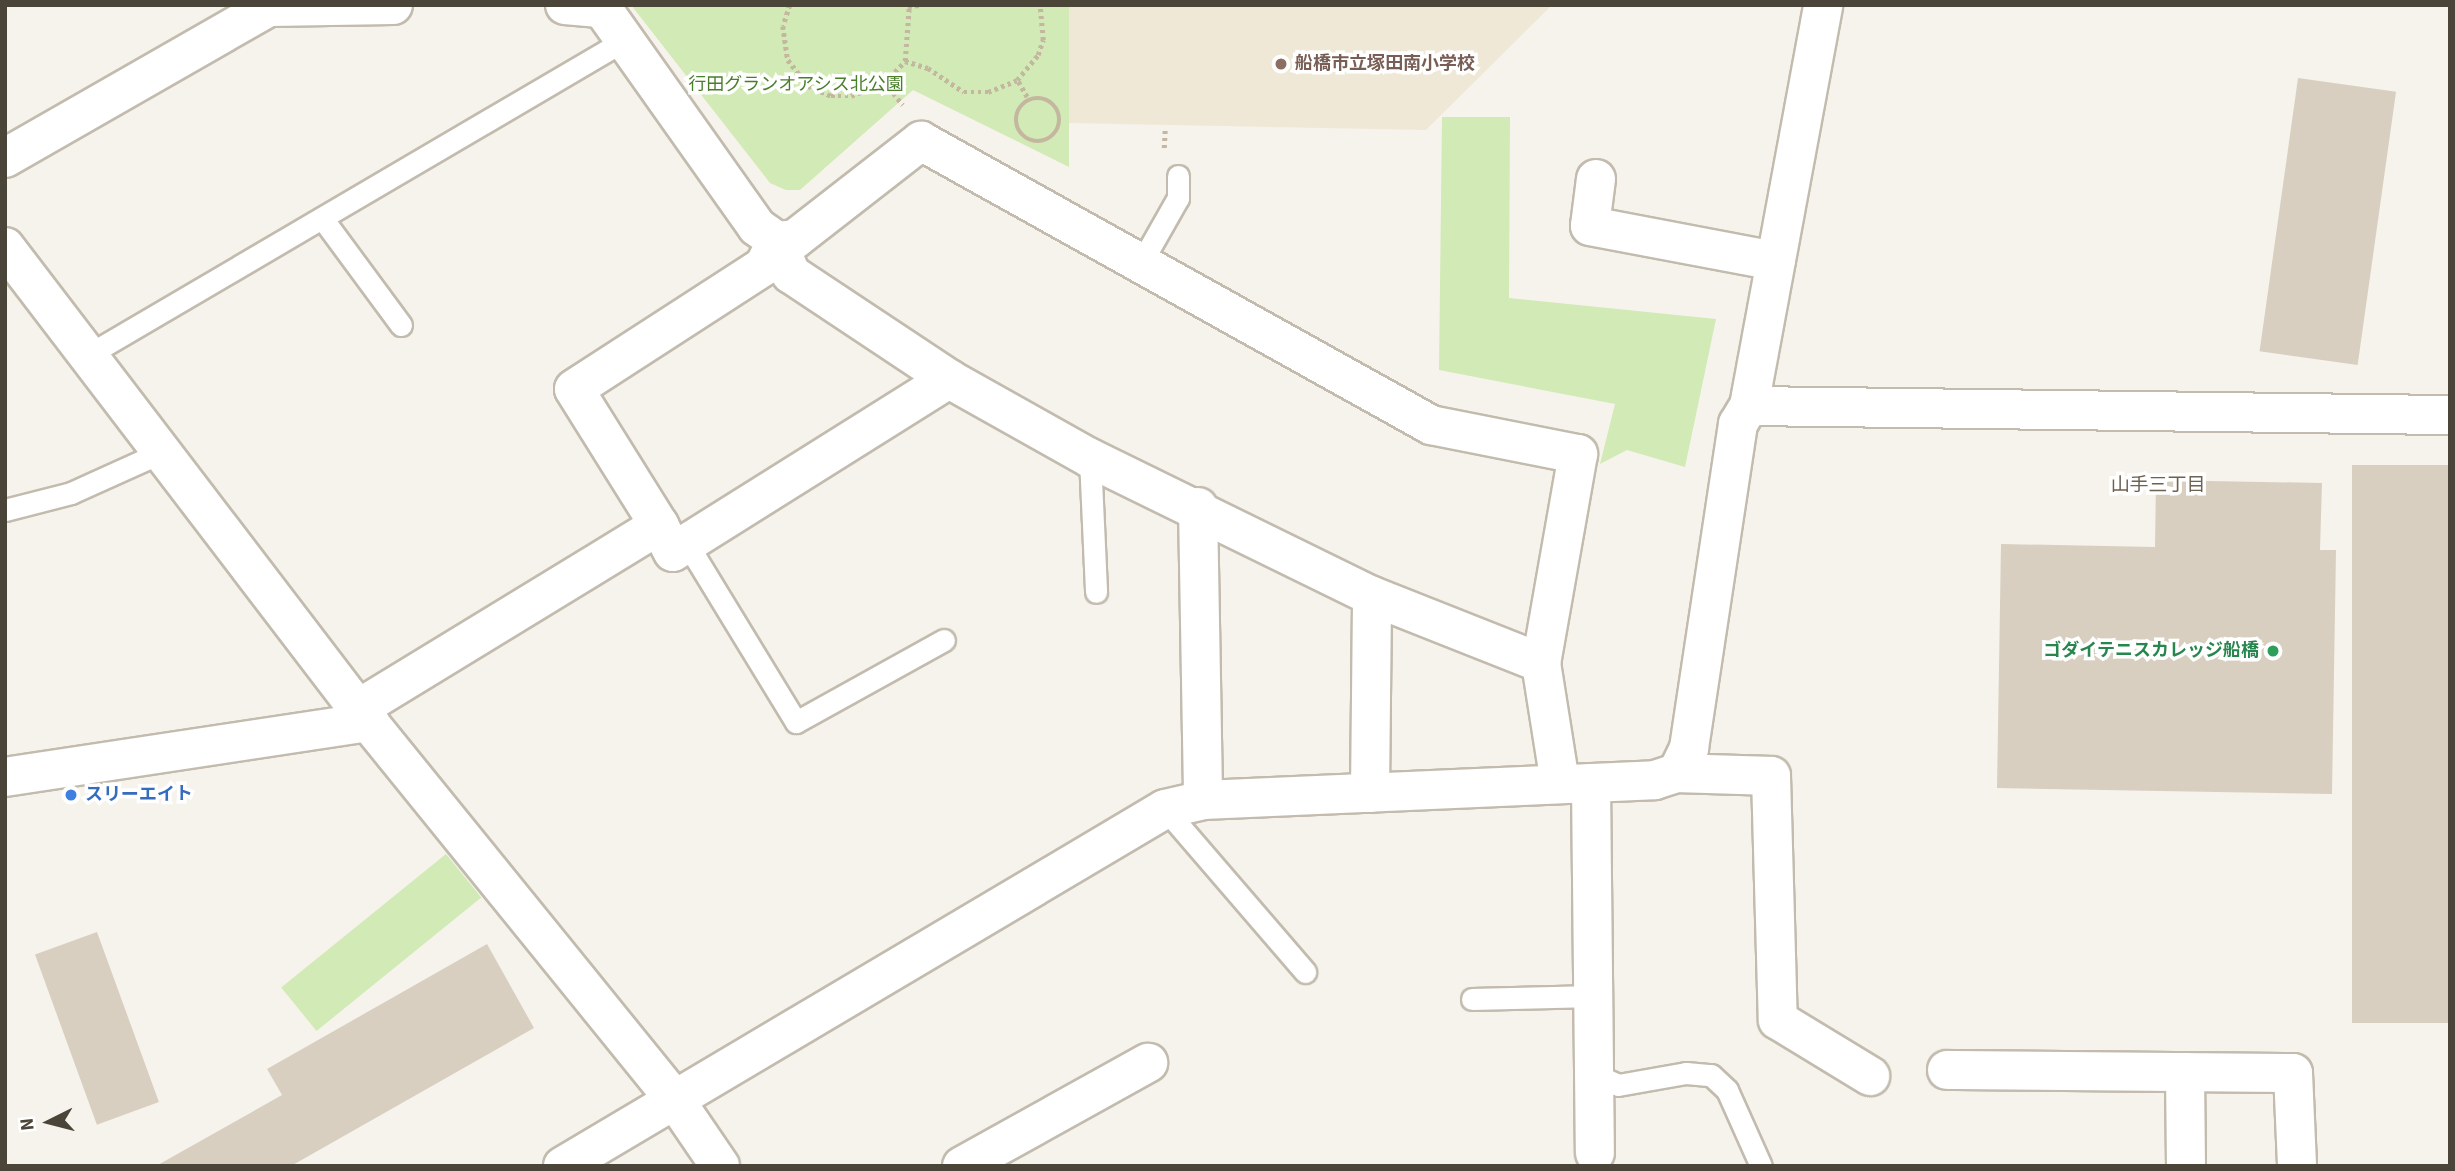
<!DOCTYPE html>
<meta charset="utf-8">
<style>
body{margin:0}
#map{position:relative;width:2455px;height:1171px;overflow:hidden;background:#f6f3ec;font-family:"Source Sans 3","Noto Sans JP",sans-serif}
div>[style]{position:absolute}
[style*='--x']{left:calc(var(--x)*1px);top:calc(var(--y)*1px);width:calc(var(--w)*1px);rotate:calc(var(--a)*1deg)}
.education>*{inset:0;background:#efe8d6}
.green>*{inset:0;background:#d2eab5;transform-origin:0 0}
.building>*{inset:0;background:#d8cfc1;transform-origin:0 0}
.path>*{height:4.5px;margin-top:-2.25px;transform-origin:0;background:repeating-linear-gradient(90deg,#c4b79f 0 3.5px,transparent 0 7px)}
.path>.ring{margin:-2.25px;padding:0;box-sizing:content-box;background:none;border:4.5px solid #c4b79f;border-radius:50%}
.roads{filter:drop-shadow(2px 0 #c2bbae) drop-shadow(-2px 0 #c2bbae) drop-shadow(0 2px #c2bbae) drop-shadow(0 -2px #c2bbae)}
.service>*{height:21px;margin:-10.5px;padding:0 10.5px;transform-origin:10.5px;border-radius:10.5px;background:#fff}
.minor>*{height:38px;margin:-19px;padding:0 19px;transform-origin:19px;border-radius:19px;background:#fff}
.dots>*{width:19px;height:19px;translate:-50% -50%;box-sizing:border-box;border:4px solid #fff;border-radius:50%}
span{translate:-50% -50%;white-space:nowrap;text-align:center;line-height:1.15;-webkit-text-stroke:7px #fff;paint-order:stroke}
.education-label{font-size:18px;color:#785e54;font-weight:700}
.left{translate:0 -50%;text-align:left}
.park-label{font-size:18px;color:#4a7f2a}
.leisure-label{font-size:18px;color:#27864d;font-weight:700}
.right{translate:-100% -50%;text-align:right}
.shop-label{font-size:18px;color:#366cbe;font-weight:700}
.neighbourhood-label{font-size:19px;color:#6e6250}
.frame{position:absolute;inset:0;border:7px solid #4b4439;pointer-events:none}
.north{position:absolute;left:14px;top:1087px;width:70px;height:70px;-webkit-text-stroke:5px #fff;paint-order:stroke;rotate:264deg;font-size:19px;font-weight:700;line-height:28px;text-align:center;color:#4b4439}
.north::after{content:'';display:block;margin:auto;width:24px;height:32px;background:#4b4439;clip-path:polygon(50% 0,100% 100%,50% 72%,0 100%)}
</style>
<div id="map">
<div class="education">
<div style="clip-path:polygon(1069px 5px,1552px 5px,1426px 130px,1068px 123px)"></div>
</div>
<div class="green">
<div style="clip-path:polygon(631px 5px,1069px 5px,1069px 167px,913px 90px,800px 190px,786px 190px,770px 183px)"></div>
<div style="clip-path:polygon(1442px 117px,1510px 117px,1509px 298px,1716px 319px,1685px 467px,1627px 450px,1600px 464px,1615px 404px,1439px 370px)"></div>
<div style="left:446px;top:854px;width:56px;height:212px;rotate:51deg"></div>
</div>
<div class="building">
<div style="left:2298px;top:78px;width:99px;height:276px;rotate:8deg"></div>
<div style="left:2352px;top:465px;width:98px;height:558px"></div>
<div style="clip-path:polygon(2156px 480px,2322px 483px,2320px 550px,2336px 550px,2332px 794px,1997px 788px,2001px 544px,2155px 547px)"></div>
<div style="left:97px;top:932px;width:181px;height:66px;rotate:70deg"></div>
<div style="clip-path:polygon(487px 944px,534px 1028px,291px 1166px,156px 1166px,282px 1095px,267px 1069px)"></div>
</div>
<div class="path">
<div style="--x:790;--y:5;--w:22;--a:108"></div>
<div style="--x:783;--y:26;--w:34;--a:82"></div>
<div style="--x:788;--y:60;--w:33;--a:52"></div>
<div style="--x:808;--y:86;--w:25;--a:23"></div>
<div style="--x:831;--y:96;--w:20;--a:0"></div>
<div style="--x:851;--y:96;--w:37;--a:-22"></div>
<div style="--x:885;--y:82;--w:29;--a:52"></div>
<div style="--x:908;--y:6;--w:13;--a:-4"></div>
<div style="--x:905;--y:61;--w:55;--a:-85.8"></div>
<div style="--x:885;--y:82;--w:29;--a:-46"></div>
<div style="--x:905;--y:61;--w:24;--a:17"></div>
<div style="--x:928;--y:68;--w:43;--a:33.7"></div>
<div style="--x:964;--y:92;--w:24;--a:0"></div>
<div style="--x:988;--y:92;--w:31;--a:-22"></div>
<div style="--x:1027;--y:97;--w:20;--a:-120"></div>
<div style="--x:1017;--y:80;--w:33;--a:-50"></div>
<div style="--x:1038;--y:55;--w:16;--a:-72"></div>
<div style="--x:1043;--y:40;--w:35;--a:-95"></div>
<div class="ring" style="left:1016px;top:98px;width:39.5px;height:39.5px"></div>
<div style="--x:1164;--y:148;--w:20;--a:-87"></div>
</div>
<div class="roads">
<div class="service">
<div style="--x:322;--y:218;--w:133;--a:53.6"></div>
<div style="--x:1141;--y:263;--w:75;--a:-60.4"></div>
<div style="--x:1178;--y:198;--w:22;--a:-90"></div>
<div style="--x:88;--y:355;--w:623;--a:-30.4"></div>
<div style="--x:1090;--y:458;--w:134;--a:87.4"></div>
<div style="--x:5;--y:510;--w:68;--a:-14.4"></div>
<div style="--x:71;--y:493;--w:100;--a:-24.3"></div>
<div style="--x:686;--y:542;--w:211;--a:58.6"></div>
<div style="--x:796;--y:722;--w:169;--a:-29"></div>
<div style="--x:1165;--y:809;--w:215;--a:49.3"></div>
<div style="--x:1472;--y:999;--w:122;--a:-1.4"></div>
<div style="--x:1596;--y:1075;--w:24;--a:24"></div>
<div style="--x:1618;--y:1085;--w:69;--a:-10"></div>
<div style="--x:1686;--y:1073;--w:25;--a:5"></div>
<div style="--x:1711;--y:1075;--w:22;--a:43"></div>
<div style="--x:1727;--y:1090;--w:83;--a:65.9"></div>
</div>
<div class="minor">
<div style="--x:565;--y:5;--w:37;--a:5"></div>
<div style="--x:602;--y:8;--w:268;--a:54.7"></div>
<div style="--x:757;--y:227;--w:24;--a:35"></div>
<div style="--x:777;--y:241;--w:18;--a:-6"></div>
<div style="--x:795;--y:239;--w:160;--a:-37.9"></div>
<div style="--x:921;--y:141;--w:584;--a:29.11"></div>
<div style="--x:1431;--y:425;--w:150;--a:11.2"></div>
<div style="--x:1578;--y:454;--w:212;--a:100"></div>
<div style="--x:1541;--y:663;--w:121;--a:81"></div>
<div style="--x:5;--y:158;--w:304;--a:-29.8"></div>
<div style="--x:269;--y:7;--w:124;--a:-0.9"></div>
<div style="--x:1596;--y:179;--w:47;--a:97.3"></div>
<div style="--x:1590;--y:226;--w:189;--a:10.7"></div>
<div style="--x:777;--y:241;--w:36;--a:67"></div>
<div style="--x:791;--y:274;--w:190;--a:33.6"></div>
<div style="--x:949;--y:379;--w:162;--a:29.3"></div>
<div style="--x:1090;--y:458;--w:314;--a:26.1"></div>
<div style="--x:1372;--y:596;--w:182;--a:21.6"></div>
<div style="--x:5;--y:247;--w:581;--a:52.62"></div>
<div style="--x:358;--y:709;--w:503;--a:50.97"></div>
<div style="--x:675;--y:1100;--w:80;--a:55.7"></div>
<div style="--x:1749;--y:406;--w:408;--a:-79.5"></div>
<div style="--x:1198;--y:507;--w:293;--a:89"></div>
<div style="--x:659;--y:525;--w:30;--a:63"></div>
<div style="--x:673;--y:552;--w:326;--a:-32.1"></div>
<div style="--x:358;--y:709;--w:353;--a:-31.4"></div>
<div style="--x:659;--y:525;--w:160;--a:-122"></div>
<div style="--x:574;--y:389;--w:226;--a:-32.9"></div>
<div style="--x:764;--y:266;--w:28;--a:-63"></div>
<div style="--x:1677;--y:773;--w:94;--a:1.8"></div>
<div style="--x:1771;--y:776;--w:244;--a:88.4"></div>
<div style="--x:1778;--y:1020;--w:108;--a:31.3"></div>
<div style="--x:5;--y:777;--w:369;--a:-8.6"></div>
<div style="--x:1591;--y:783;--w:370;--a:89.4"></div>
<div style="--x:1370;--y:793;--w:197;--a:-89.4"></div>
<div style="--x:1947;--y:1070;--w:346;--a:0.5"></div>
<div style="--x:2293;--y:1073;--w:93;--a:87.5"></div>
<div style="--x:2185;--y:1072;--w:94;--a:89.4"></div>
<div style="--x:563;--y:1166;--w:700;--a:-30.67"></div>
<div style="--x:1165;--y:809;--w:39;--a:-13"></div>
<div style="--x:1203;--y:800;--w:452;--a:-2.5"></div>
<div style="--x:1655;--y:780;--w:23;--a:-18"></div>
<div style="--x:1677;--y:773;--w:28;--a:-64"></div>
<div style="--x:1689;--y:748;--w:328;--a:-81.4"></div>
<div style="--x:1738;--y:424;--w:21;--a:-59"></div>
<div style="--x:1749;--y:406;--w:701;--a:0.74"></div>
<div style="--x:962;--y:1166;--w:213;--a:-29"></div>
</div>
</div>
<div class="dots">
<div style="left:1281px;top:64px;background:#8d6e63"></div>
<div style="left:2273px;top:651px;background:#2e9e5b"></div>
<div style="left:71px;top:795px;background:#3f7fe0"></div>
</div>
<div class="education-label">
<span class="left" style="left:1295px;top:64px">船橋市立塚田南小学校</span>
</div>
<div class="park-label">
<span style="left:796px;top:85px">行田グランオアシス北公園</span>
</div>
<div class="leisure-label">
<span class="right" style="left:2259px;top:651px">ゴダイテニスカレッジ船橋</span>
</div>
<div class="shop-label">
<span class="left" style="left:85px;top:795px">スリーエイト</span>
</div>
<div class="neighbourhood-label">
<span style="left:2158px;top:486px">山手三丁目</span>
</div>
<div class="frame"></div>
<div class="north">N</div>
</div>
